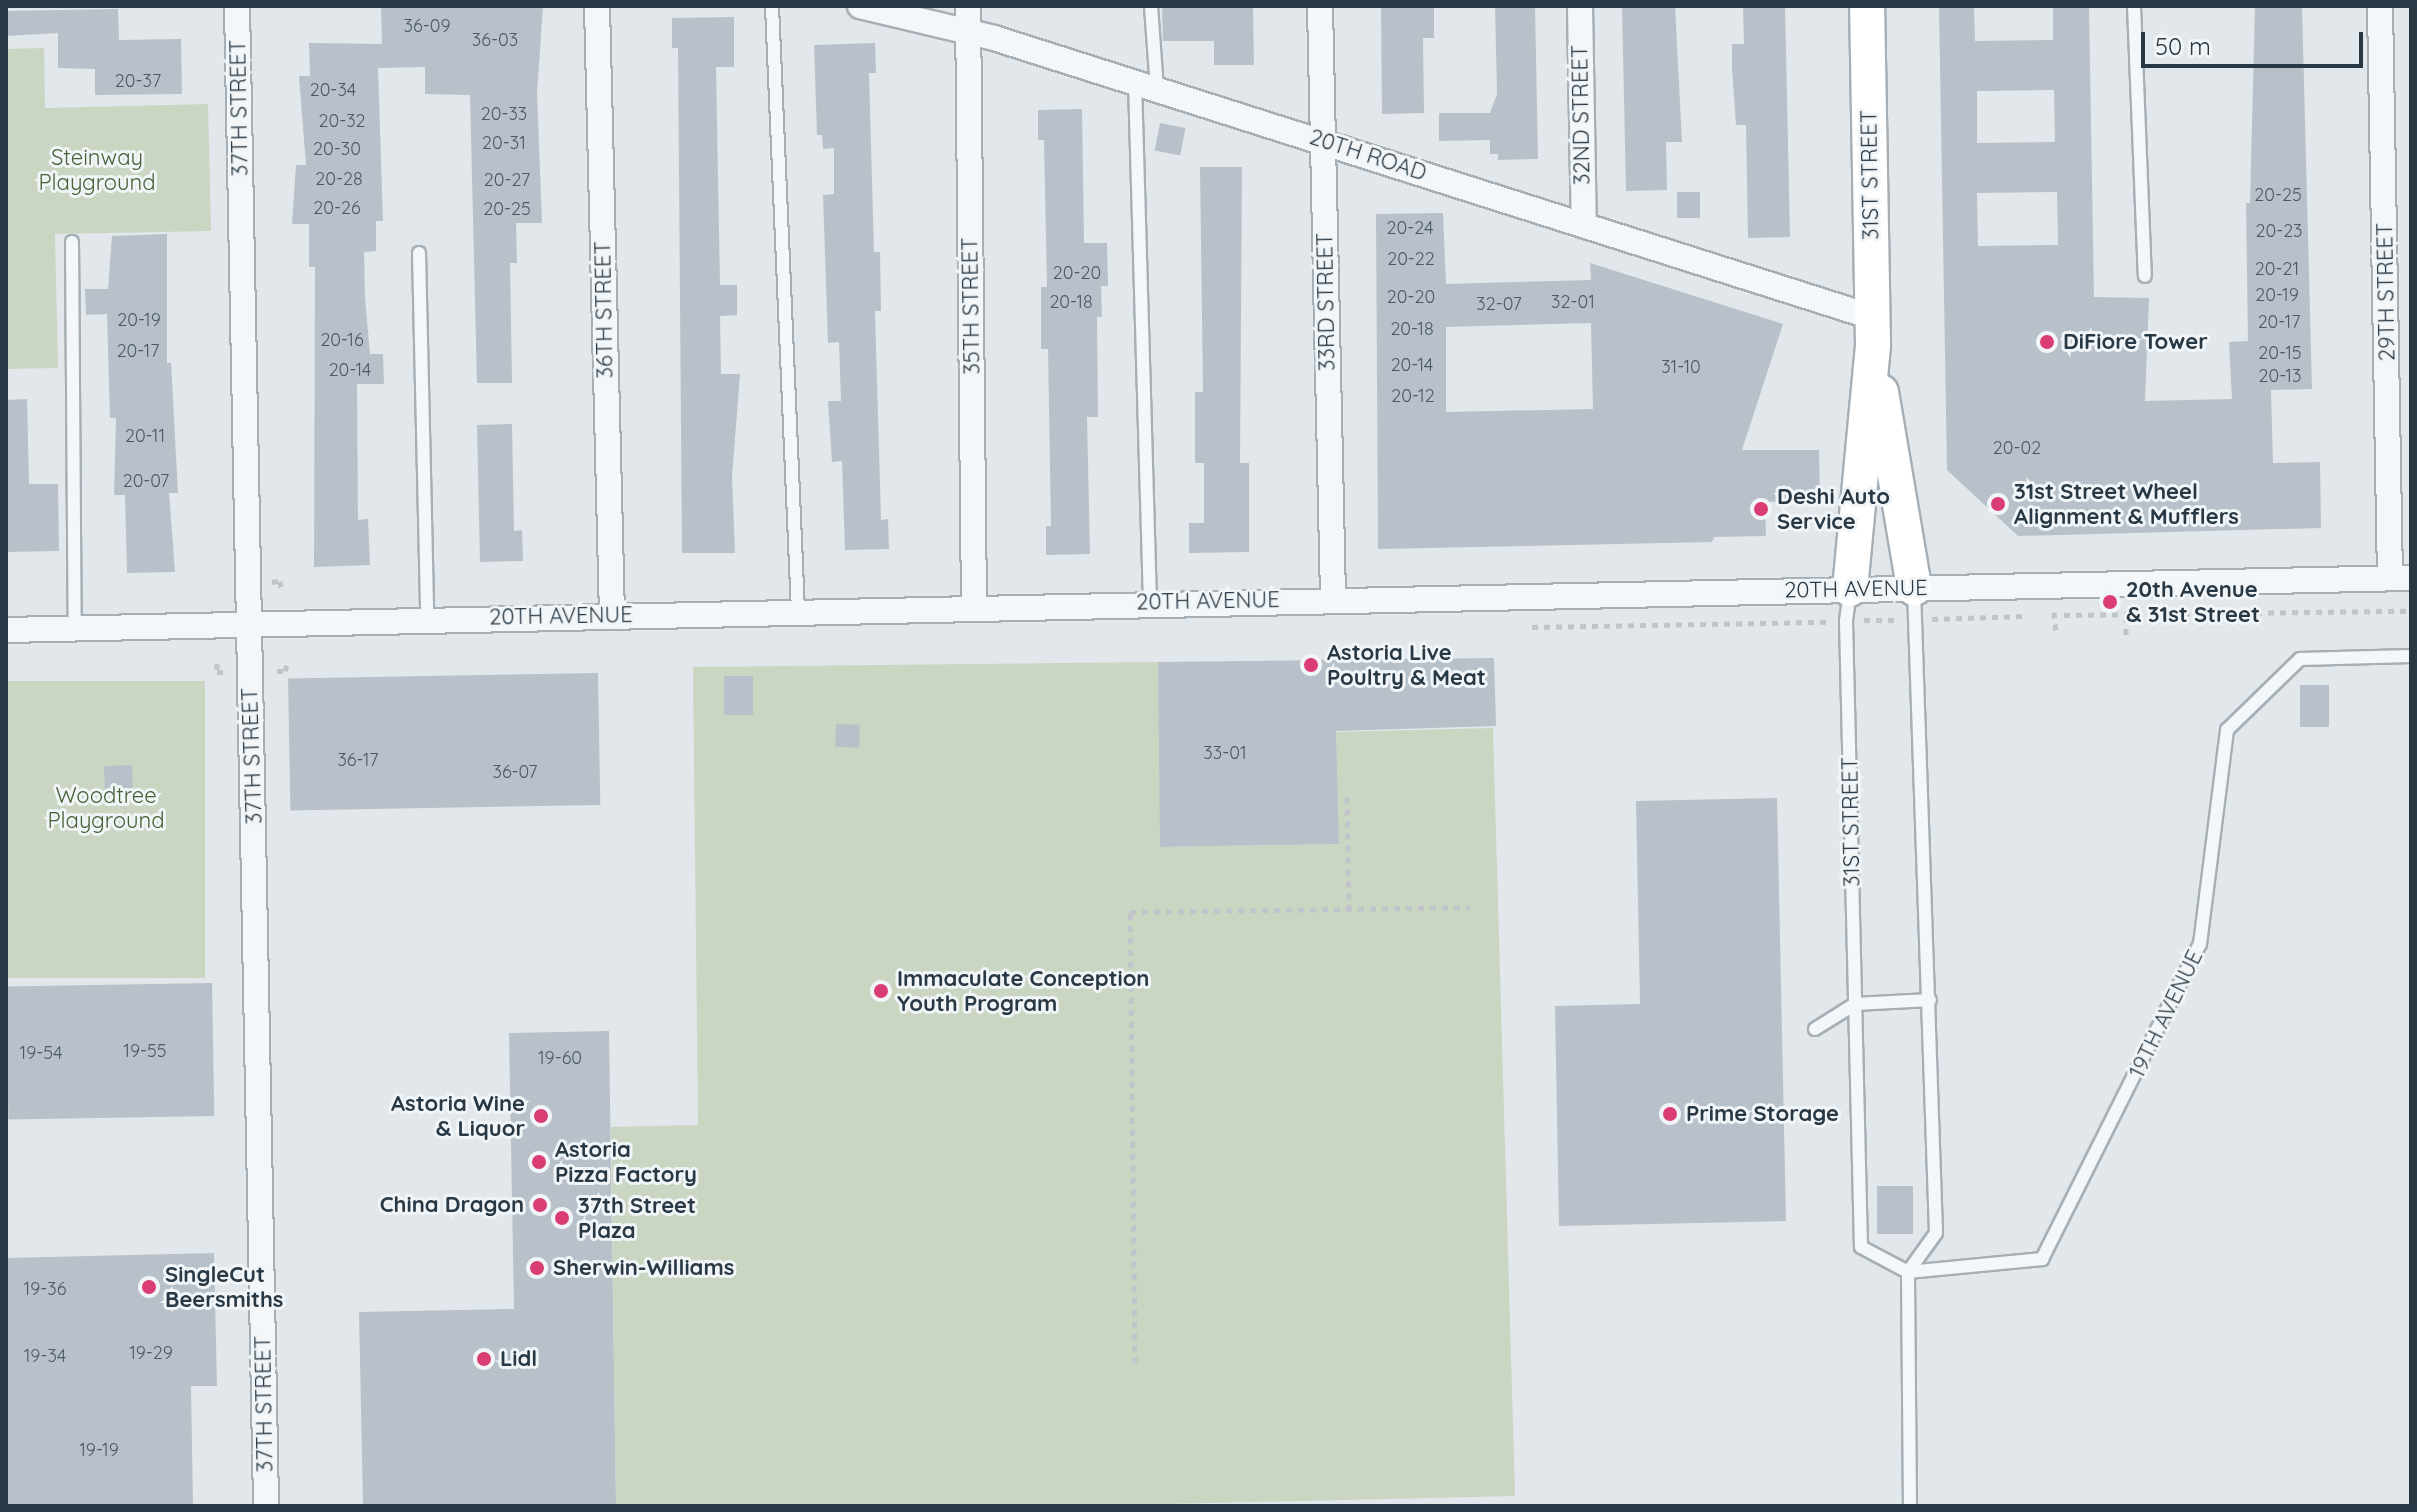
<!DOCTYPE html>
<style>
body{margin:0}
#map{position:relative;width:2417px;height:1512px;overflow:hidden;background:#e1e7eb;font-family:Quicksand,sans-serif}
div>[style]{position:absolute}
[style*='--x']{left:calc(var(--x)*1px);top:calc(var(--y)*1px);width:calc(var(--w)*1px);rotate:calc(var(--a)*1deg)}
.green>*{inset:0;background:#cbd6c2;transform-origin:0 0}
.building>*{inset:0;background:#b8c1c9;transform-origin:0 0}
.path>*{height:5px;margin-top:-2.5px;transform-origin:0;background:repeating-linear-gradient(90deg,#bfc5ca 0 6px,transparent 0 12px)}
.roads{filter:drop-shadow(2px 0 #a6afb6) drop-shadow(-2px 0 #a6afb6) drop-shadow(0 2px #a6afb6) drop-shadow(0 -2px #a6afb6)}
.lane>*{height:12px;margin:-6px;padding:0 6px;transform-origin:6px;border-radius:6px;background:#f4f7f9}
.street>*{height:24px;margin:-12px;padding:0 12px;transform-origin:12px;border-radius:12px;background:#f4f7f9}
.secondary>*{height:34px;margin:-17px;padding:0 17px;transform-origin:17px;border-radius:17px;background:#fff}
.dots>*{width:22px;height:22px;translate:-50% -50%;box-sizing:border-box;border:4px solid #f1f5f8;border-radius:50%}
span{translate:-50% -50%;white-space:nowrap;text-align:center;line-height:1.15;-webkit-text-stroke:6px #f1f5f8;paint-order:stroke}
.number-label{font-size:18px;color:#4c5a65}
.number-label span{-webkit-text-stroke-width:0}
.street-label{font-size:22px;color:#283844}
.park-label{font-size:22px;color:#466134}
.poi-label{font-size:22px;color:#283844;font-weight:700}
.left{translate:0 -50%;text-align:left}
.right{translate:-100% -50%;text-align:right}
.frame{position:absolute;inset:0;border:8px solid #283844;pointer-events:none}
.scale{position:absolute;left:2141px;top:32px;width:222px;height:36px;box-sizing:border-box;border:4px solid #283844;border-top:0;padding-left:10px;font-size:24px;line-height:28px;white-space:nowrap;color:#283844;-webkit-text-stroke:6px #f1f5f8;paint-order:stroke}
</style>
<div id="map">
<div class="green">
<div style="clip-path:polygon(44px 48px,45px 108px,208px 104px,211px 231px,55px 234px,58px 368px,6px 369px,6px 49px)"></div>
<div style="clip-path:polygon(1158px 662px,1161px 847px,1338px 844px,1336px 732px,1493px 728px,1515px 1496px,1081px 1506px,616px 1506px,611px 1127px,698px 1125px,693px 667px)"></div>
<div style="left:6px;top:681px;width:199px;height:297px"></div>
</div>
<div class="building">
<div style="clip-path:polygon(381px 6px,543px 6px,537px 93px,542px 223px,516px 223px,517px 263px,510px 263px,512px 383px,477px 383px,470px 95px,425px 94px,425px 67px,378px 68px,383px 221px,376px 221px,376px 251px,364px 252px,365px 298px,370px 354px,383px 354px,384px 384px,357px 384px,358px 520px,368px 519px,370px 565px,314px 567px,315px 267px,309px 267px,309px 224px,292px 224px,296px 165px,306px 165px,299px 76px,310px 76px,309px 43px,382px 44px)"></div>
<div style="clip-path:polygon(1162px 6px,1253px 6px,1254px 65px,1214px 65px,1214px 41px,1163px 41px)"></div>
<div style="clip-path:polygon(1381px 6px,1434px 6px,1434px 38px,1423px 38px,1424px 113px,1382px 114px)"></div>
<div style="clip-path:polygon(1495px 6px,1535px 6px,1538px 159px,1498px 160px,1498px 154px,1490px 154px,1490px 140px,1439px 141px,1439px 113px,1490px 113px,1497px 94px)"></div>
<div style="clip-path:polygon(1622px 6px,1675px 6px,1682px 142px,1666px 142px,1667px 190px,1626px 191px)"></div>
<div style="clip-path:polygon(1743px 6px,1785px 6px,1790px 237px,1748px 238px,1746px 125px,1736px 125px,1732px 68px,1732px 44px,1744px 44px)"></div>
<div style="clip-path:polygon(evenodd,1939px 6px,1974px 6px,1975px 41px,2053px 40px,2053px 6px,2089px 6px,2094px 297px,2149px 298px,2145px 401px,2232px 399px,2229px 342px,2248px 341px,2246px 203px,2250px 203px,2255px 6px,2302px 6px,2312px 389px,2271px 390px,2273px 463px,2320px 462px,2321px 528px,2018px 536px,1947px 470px,1939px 6px,2054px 90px,2055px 142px,1977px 143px,1977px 91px,2054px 90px,1939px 6px,2057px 192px,2058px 245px,1978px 246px,1977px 193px,2057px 192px)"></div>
<div style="clip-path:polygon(118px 9px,119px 40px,181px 39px,182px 94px,95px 95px,95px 69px,58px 68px,58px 33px,6px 36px,6px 11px)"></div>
<div style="clip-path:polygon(734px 17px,734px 67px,716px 67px,720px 285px,737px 285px,737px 315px,720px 316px,721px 374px,740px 374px,732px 477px,735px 553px,682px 553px,678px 48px,672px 48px,672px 18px)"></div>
<div style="clip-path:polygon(875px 43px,876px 73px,869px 73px,874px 252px,880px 252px,881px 311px,875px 311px,881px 520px,888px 519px,889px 549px,845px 550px,842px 461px,832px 462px,828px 401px,841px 401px,839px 342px,828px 343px,823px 195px,834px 194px,834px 148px,823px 149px,822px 135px,817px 135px,814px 45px)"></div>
<div style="clip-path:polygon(1082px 109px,1084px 243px,1107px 243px,1108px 286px,1101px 286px,1102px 317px,1097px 317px,1098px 417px,1087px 417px,1090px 554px,1046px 555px,1046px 526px,1051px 526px,1048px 349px,1041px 349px,1041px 287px,1047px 287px,1044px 140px,1038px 140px,1038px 110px)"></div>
<div style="left:1160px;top:123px;width:26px;height:28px;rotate:11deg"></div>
<div style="clip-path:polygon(1200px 167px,1242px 167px,1240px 463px,1249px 463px,1249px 552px,1189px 553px,1189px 523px,1204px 523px,1204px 463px,1195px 463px,1195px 392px,1203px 392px)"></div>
<div style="left:1677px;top:192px;width:23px;height:26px"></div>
<div style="clip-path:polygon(evenodd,1443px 213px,1446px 284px,1591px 280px,1590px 263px,1783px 324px,1742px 450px,1819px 450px,1820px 501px,1765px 502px,1766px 536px,1714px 537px,1712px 542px,1378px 549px,1376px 214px,1443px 213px,1591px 323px,1593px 409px,1446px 412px,1446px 327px,1591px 323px)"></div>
<div style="clip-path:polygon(167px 234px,167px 363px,171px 363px,178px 493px,169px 493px,175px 572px,127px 573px,125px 495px,114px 495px,116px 418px,110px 418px,107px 314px,86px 315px,85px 289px,108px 289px,112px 236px)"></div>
<div style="clip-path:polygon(27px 399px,29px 484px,58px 484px,59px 551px,6px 552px,6px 400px)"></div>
<div style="clip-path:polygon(512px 424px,514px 531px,522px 530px,523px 561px,480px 562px,477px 425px)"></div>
<div style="clip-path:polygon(1494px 658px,1496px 726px,1336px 731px,1339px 844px,1160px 847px,1158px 662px)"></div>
<div style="left:598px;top:673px;width:132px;height:310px;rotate:89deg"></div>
<div style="left:724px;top:676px;width:29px;height:39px"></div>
<div style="left:2329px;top:685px;width:42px;height:29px;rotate:90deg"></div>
<div style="left:836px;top:724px;width:24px;height:23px;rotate:2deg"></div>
<div style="left:132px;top:765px;width:29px;height:28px;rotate:88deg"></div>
<div style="clip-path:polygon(1777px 798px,1786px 1221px,1559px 1226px,1555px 1006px,1640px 1004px,1636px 801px)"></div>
<div style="left:212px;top:983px;width:133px;height:206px;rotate:89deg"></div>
<div style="clip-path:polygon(609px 1031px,616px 1506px,363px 1506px,359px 1312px,514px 1309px,509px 1033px)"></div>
<div style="left:1913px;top:1186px;width:48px;height:36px;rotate:90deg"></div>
<div style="clip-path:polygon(214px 1253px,217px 1386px,191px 1386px,193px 1506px,6px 1506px,6px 1258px)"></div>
</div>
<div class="path">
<div style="--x:272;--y:582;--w:8;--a:-7"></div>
<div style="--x:280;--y:581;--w:7;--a:82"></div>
<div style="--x:2054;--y:612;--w:23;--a:85"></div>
<div style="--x:2064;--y:615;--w:347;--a:-0.7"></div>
<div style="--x:1932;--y:619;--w:94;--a:-1.8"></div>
<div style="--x:1864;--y:620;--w:34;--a:0"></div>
<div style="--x:1532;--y:627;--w:294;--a:-1"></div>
<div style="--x:2126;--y:635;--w:23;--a:-90"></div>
<div style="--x:217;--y:663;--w:9;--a:90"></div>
<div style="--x:217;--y:672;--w:10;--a:0"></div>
<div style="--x:277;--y:671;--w:8;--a:0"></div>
<div style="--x:285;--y:671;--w:10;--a:-73"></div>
<div style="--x:1347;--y:797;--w:112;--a:89"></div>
<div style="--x:1135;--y:1363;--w:451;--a:-90.6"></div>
<div style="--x:1130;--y:912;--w:340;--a:-0.8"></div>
</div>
<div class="roads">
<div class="lane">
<div style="--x:772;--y:6;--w:606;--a:87.54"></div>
<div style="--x:1151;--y:6;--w:83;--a:85.9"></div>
<div style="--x:2134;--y:6;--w:270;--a:87.7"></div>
<div style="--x:1135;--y:82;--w:521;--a:88.35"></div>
<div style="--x:72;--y:242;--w:386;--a:89.6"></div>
<div style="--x:419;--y:253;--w:366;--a:88.7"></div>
<div style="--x:1850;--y:592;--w:29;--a:98"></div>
<div style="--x:1846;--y:621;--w:626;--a:88.63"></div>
<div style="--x:1861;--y:1247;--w:53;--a:28"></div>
<div style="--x:1815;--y:1029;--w:47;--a:-32"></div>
<div style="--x:1855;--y:1004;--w:75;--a:-3.1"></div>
<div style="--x:1908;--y:1272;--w:135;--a:-5.5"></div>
<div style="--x:2042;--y:1259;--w:352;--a:-63.4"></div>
<div style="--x:2200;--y:944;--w:216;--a:-82.8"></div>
<div style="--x:2227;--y:730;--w:102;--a:-44.2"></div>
<div style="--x:2300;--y:659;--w:111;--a:-1.5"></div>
<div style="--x:1910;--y:1506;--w:234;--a:-90.5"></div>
<div style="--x:1908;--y:1272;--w:48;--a:-54.3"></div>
<div style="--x:1936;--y:1233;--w:642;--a:-91.96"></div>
</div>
<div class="street">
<div style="--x:237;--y:6;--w:1500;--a:88.89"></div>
<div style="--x:597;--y:6;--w:609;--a:88.59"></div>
<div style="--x:860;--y:6;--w:138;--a:13.4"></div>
<div style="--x:994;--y:38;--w:921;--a:17.63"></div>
<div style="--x:968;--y:6;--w:600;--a:89.43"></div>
<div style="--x:1320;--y:6;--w:592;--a:88.74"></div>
<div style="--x:1580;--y:6;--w:219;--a:89"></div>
<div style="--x:2380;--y:6;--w:572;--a:89"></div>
<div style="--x:6;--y:630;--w:2406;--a:-1.24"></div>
</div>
<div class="secondary">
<div style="--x:1881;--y:392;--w:199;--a:80.4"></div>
<div style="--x:1850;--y:589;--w:246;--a:-84.6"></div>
<div style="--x:1873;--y:344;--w:338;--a:-91"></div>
</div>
</div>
<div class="dots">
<div style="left:2047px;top:342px;background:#d93d74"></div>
<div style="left:1998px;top:504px;background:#d93d74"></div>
<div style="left:1761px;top:509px;background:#d93d74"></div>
<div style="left:2110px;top:602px;background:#d93d74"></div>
<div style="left:1311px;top:665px;background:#d93d74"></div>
<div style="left:881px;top:991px;background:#d93d74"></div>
<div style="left:1670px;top:1114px;background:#d93d74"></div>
<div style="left:541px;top:1116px;background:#d93d74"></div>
<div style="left:539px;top:1162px;background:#d93d74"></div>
<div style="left:540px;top:1205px;background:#d93d74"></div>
<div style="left:562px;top:1218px;background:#d93d74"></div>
<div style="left:537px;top:1268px;background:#d93d74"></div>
<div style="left:149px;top:1287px;background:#d93d74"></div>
<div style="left:484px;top:1359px;background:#d93d74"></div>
</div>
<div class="number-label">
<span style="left:427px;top:26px">36-09</span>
<span style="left:495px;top:40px">36-03</span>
<span style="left:138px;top:81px">20-37</span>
<span style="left:333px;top:90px">20-34</span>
<span style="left:504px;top:114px">20-33</span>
<span style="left:342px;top:121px">20-32</span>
<span style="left:504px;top:143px">20-31</span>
<span style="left:337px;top:149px">20-30</span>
<span style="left:339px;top:179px">20-28</span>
<span style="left:507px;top:180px">20-27</span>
<span style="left:2278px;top:195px">20-25</span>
<span style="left:337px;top:208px">20-26</span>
<span style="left:507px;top:209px">20-25</span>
<span style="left:1410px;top:228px">20-24</span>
<span style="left:2279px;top:231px">20-23</span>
<span style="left:1411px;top:259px">20-22</span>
<span style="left:2277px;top:269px">20-21</span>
<span style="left:1077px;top:273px">20-20</span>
<span style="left:2277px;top:295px">20-19</span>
<span style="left:1411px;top:297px">20-20</span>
<span style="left:1071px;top:302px">20-18</span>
<span style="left:1573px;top:302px">32-01</span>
<span style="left:1499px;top:304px">32-07</span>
<span style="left:139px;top:320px">20-19</span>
<span style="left:2279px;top:322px">20-17</span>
<span style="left:1412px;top:329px">20-18</span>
<span style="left:342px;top:340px">20-16</span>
<span style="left:138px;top:351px">20-17</span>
<span style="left:2280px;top:353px">20-15</span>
<span style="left:1412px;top:365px">20-14</span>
<span style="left:1681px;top:367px">31-10</span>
<span style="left:350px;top:370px">20-14</span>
<span style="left:2280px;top:376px">20-13</span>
<span style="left:1413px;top:396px">20-12</span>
<span style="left:145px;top:436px">20-11</span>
<span style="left:2017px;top:448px">20-02</span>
<span style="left:146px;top:481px">20-07</span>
<span style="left:1225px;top:753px">33-01</span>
<span style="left:358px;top:760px">36-17</span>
<span style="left:515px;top:772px">36-07</span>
<span style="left:145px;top:1051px">19-55</span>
<span style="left:41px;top:1053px">19-54</span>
<span style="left:560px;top:1058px">19-60</span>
<span style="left:45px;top:1289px">19-36</span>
<span style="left:151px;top:1353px">19-29</span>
<span style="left:45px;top:1356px">19-34</span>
<span style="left:99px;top:1450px">19-19</span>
</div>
<div class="street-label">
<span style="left:239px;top:108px;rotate:-91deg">37TH STREET</span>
<span style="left:1581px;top:115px;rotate:-91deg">32ND STREET</span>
<span style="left:1368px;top:155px;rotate:18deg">20TH ROAD</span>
<span style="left:1870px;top:175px;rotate:-91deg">31ST STREET</span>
<span style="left:2386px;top:292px;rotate:-91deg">29TH STREET</span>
<span style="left:1326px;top:302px;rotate:-91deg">33RD STREET</span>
<span style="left:971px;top:306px;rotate:-91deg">35TH STREET</span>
<span style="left:604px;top:310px;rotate:-91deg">36TH STREET</span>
<span style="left:1856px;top:589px;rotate:-1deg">20TH AVENUE</span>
<span style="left:1208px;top:601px;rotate:-1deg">20TH AVENUE</span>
<span style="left:561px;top:616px;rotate:-1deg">20TH AVENUE</span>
<span style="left:252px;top:756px;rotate:-92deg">37TH STREET</span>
<span style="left:1851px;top:822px;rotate:-91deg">31ST STREET</span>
<span style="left:2166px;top:1014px;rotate:-64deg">19TH AVENUE</span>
<span style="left:264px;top:1404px;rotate:-91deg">37TH STREET</span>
</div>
<div class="park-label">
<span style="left:97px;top:170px">Steinway<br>Playground</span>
<span style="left:106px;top:808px">Woodtree<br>Playground</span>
</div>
<div class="poi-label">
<span class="left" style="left:2063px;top:342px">DiFiore Tower</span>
<span class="left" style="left:2014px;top:504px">31st Street Wheel<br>Alignment &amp; Mufflers</span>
<span class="left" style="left:1777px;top:509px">Deshi Auto<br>Service</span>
<span class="left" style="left:2126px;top:602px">20th Avenue<br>&amp; 31st Street</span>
<span class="left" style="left:1327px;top:665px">Astoria Live<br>Poultry &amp; Meat</span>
<span class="left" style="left:897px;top:991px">Immaculate Conception<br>Youth Program</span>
<span class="right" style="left:525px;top:1116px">Astoria Wine<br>&amp; Liquor</span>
<span class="left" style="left:1686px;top:1114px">Prime Storage</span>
<span class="left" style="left:555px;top:1162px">Astoria<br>Pizza Factory</span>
<span class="right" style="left:524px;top:1205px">China Dragon</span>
<span class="left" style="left:578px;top:1218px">37th Street<br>Plaza</span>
<span class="left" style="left:553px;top:1268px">Sherwin-Williams</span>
<span class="left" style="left:165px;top:1287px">SingleCut<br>Beersmiths</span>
<span class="left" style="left:500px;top:1359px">Lidl</span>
</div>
<div class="frame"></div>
<div class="scale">50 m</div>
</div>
